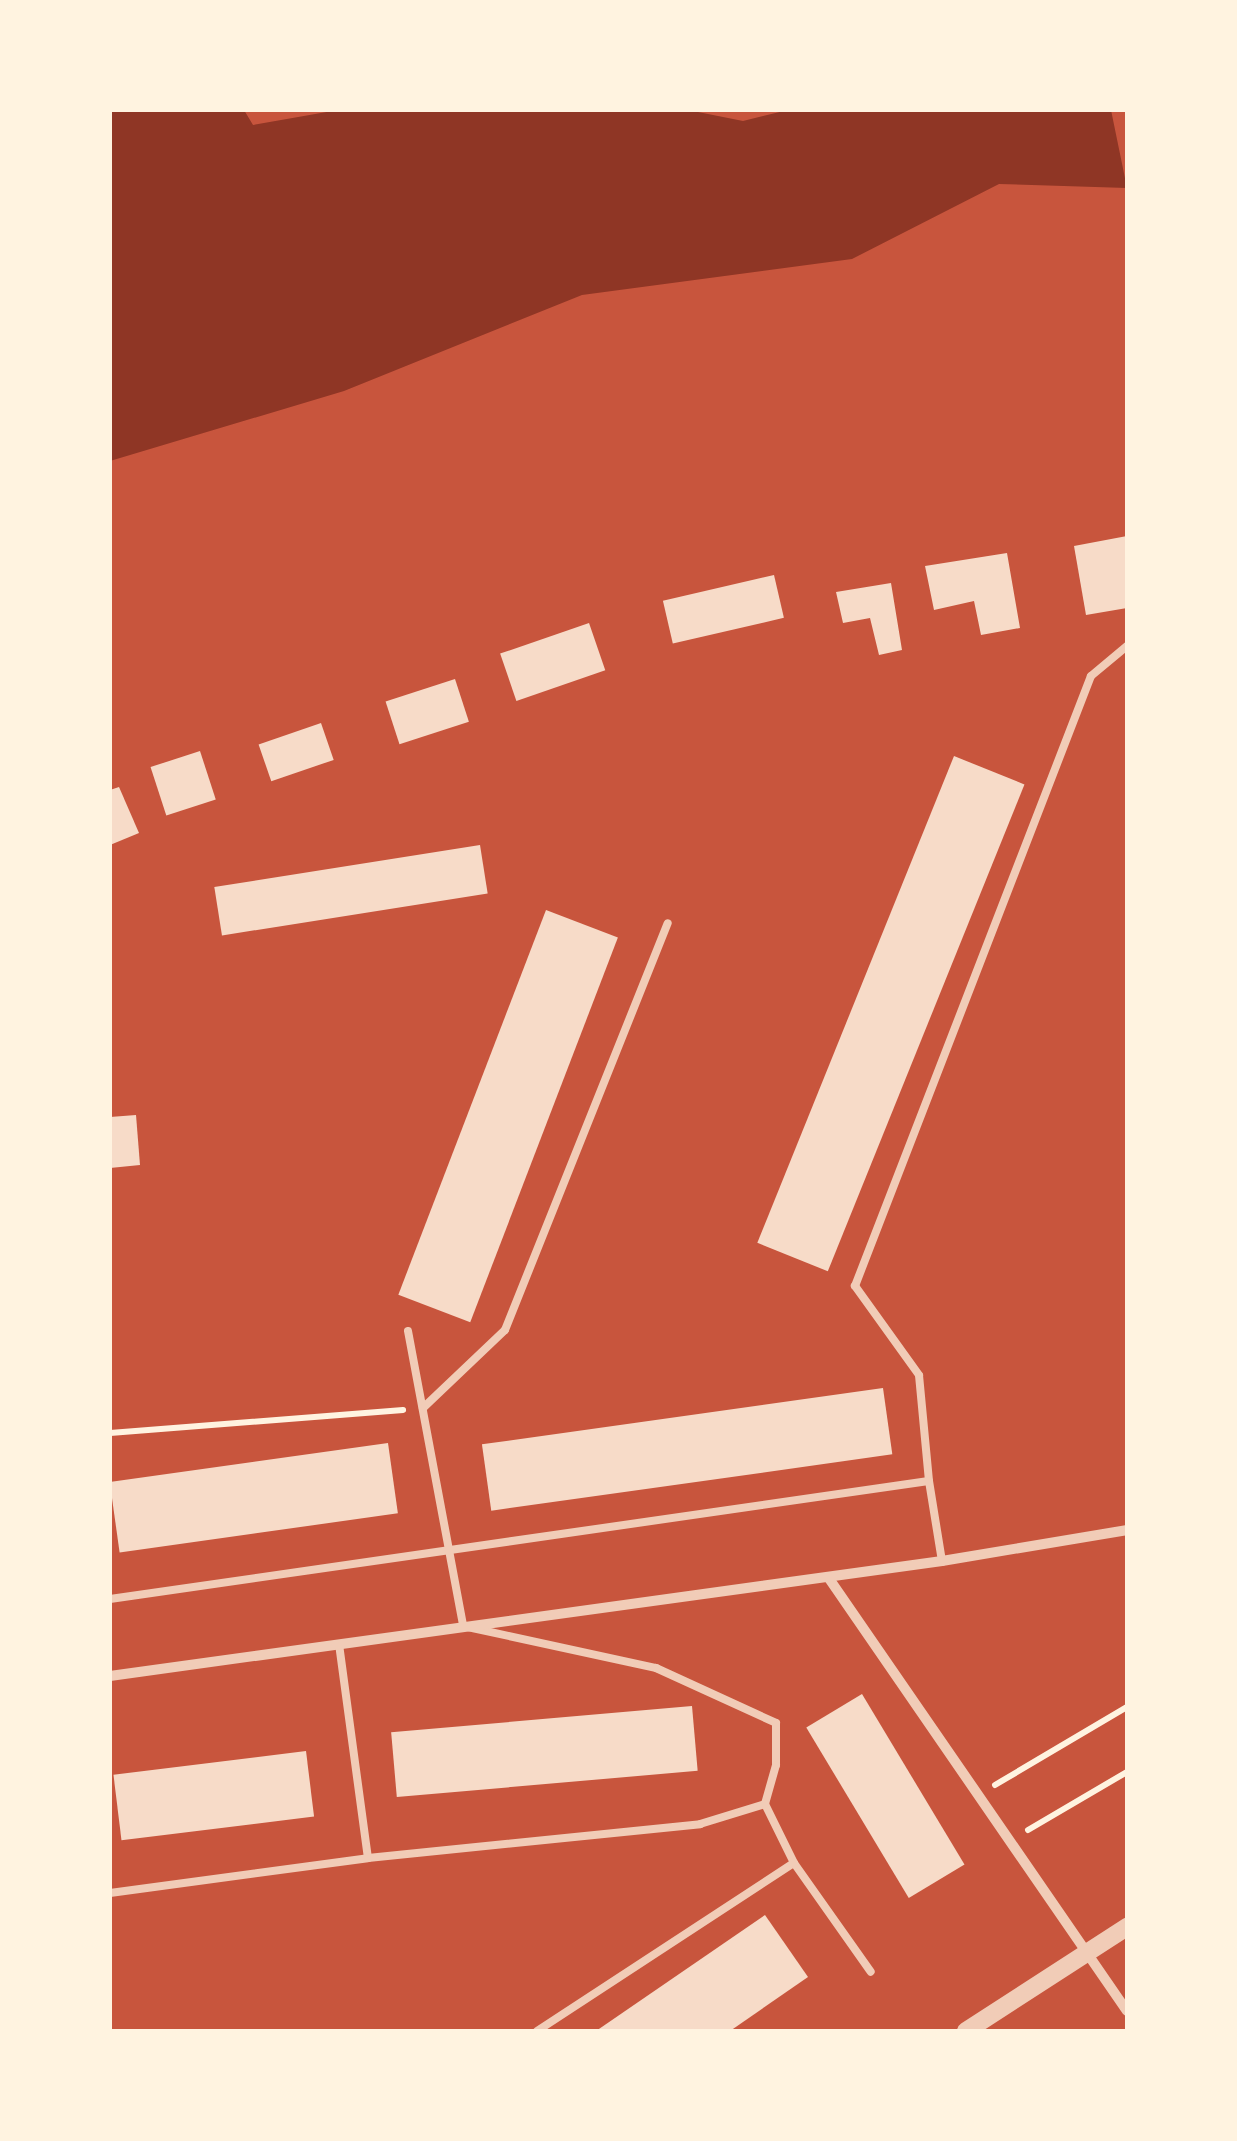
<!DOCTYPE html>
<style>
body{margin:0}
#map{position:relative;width:1237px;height:2141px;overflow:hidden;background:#c8553d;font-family:"Open Sans",sans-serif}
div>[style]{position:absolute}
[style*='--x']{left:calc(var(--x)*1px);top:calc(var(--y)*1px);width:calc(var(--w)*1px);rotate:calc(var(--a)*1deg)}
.water>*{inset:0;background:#8f3625}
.building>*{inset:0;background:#f7dbc8;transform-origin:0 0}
.path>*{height:6px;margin:-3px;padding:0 3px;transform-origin:3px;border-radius:3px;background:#fff3e0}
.service>*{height:8px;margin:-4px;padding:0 4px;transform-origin:4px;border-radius:4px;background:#f1ccb7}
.minor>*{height:10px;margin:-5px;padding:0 5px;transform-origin:5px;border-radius:5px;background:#f1ccb7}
.tertiary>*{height:18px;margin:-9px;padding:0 9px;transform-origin:9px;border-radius:9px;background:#f1ccb7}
span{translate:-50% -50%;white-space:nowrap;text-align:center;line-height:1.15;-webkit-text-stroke:8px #fff3e0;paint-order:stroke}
.frame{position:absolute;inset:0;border:112px solid #fff3e0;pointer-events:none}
</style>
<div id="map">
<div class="water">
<div style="clip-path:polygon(110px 110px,244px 110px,253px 125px,338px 110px,688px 110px,743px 121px,788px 110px,1111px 110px,1127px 188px,999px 184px,852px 259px,582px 295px,344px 391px,110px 461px)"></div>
</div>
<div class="building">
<div style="clip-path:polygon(1127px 536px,1127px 608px,1086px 615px,1074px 546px)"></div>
<div style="clip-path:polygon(1007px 553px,1020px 628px,981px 635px,974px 601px,934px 610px,925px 566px)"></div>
<div style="left:774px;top:575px;width:44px;height:114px;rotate:77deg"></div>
<div style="clip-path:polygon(891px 583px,902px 650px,879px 655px,870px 618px,843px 623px,836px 592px)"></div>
<div style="left:589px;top:623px;width:50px;height:94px;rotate:71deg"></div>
<div style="left:455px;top:679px;width:45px;height:73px;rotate:72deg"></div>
<div style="left:321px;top:723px;width:39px;height:66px;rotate:71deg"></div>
<div style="left:200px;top:751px;width:51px;height:52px;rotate:72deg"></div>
<div style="left:954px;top:756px;width:76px;height:525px;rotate:22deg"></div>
<div style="clip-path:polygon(119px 787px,139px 833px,110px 845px,110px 790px)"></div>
<div style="left:480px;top:845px;width:49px;height:269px;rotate:81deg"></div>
<div style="left:546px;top:910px;width:77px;height:412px;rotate:21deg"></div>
<div style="clip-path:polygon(136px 1115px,140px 1165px,110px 1168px,110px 1117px)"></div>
<div style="left:883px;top:1388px;width:67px;height:405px;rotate:82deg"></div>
<div style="left:388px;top:1443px;width:71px;height:281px;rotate:82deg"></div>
<div style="left:862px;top:1694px;width:199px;height:65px;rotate:59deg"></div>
<div style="left:692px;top:1706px;width:65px;height:302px;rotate:85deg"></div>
<div style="left:306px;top:1751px;width:66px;height:194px;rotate:83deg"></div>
<div style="clip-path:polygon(765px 1915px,808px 1977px,730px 2031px,596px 2031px)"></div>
</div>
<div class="path">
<div style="--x:110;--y:1433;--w:294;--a:-4.5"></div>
<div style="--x:995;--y:1785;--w:153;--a:-30.6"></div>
<div style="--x:1028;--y:1830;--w:115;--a:-30.4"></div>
</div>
<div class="service">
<div style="--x:408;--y:1331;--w:300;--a:79.4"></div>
<div style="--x:463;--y:1626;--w:198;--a:12.3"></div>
<div style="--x:656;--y:1668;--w:132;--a:24.6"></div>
<div style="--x:776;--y:1723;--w:42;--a:90"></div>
<div style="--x:776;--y:1765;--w:41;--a:105.8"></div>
<div style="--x:765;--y:1804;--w:66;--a:63.8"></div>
<div style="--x:794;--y:1863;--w:133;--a:54.8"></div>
<div style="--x:423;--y:1408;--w:113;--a:-43.6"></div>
<div style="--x:505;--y:1330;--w:438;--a:-68.2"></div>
<div style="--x:929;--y:1481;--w:106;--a:-95.4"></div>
<div style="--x:919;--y:1375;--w:110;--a:-125.7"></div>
<div style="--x:855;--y:1286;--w:654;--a:-68.85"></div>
<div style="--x:1091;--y:676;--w:47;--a:-39.8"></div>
<div style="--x:110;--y:1599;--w:827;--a:-8.2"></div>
<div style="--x:929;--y:1481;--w:81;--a:80.8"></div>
<div style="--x:339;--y:1644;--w:216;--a:82.3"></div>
<div style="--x:110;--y:1893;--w:260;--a:-7.7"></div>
<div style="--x:368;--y:1858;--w:334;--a:-5.8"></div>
<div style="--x:700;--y:1824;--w:68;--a:-17.1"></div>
<div style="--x:537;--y:2031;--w:307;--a:-33.2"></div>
</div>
<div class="minor">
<div style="--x:828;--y:1577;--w:527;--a:55.44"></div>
<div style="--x:110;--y:1676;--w:840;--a:-7.87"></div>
<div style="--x:942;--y:1561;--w:188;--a:-9.5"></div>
</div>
<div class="tertiary">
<div style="--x:966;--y:2031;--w:192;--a:-32.9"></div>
</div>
<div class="frame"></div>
</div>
